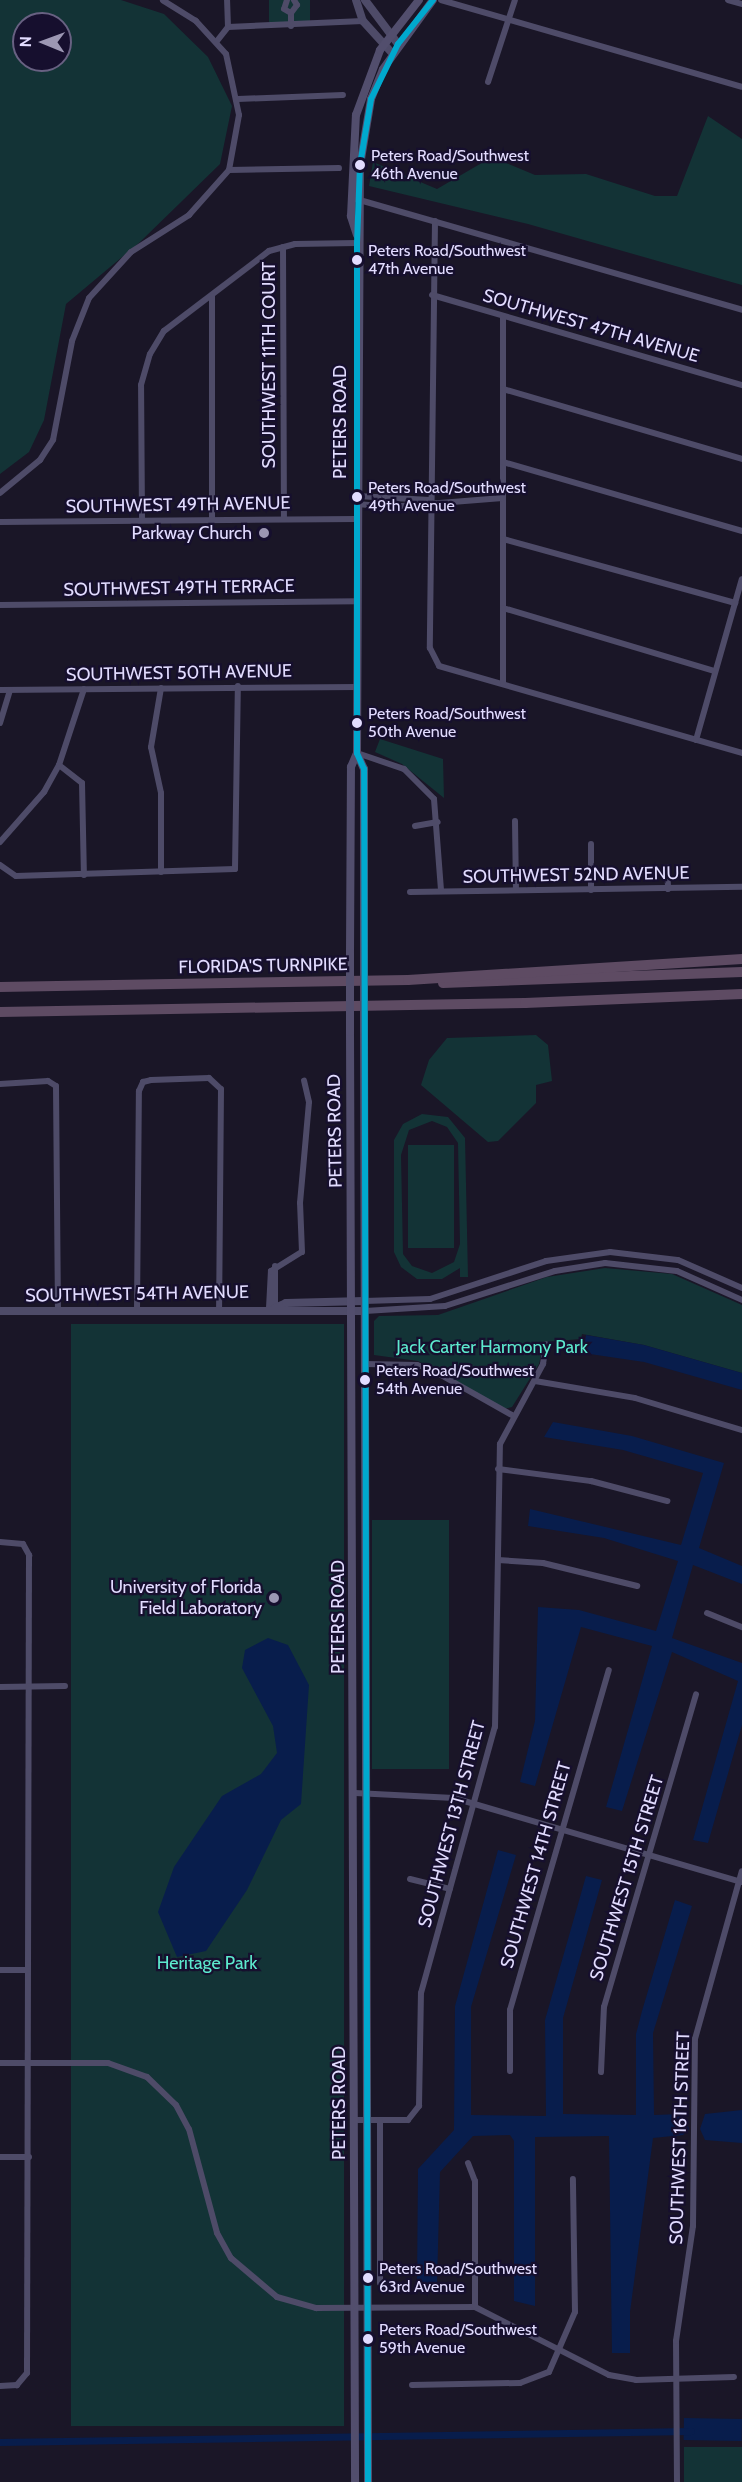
<!DOCTYPE html>
<style>
body{margin:0}
#map{position:relative;width:742px;height:2482px;overflow:hidden;background:#1a1627;font-family:Cabin,sans-serif}
div>[style]{position:absolute}
[style*='--x']{left:calc(var(--x)*1px);top:calc(var(--y)*1px);width:calc(var(--w)*1px);rotate:calc(var(--a)*1deg)}
.green>*{inset:0;background:#133336;transform-origin:0 0}
.water>*{inset:0;background:#081d4c;transform-origin:0 0}
.canal>*{height:7px;margin:-3.5px;padding:0 3.5px;transform-origin:3.5px;border-radius:3.5px;background:#081d4c}
.minor>*{height:6px;margin:-3px;padding:0 3px;transform-origin:3px;border-radius:3px;background:#4e4b68}
.tertiary>*{height:8px;margin:-4px;padding:0 4px;transform-origin:4px;border-radius:4px;background:#4e4b68}
.secondary>*{height:8px;margin:-4px;padding:0 4px;transform-origin:4px;border-radius:4px;background:#524e6d}
.motorway>*{height:10px;margin:-5px;padding:0 5px;transform-origin:5px;border-radius:5px;background:#5e4b63}
.secondary-bridge>*{height:8px;margin:-4px;padding:0 4px;transform-origin:4px;border-radius:4px;background:#524e6d}
.bus-1>*{height:6px;margin:-3px;padding:0 3px;transform-origin:3px;border-radius:3px;background:#00a9ce}
.dots>*{width:16px;height:16px;translate:-50% -50%;box-sizing:border-box;border:3px solid #160f2e;border-radius:50%}
span{translate:-50% -50%;white-space:nowrap;text-align:center;line-height:1.15;-webkit-text-stroke:4.5px #160f2e;paint-order:stroke}
.bus-label{font-size:16px;color:#e2dcff}
.left{translate:0 -50%;text-align:left}
.street-label{font-size:18px;color:#e2dcff}
.poi-label{font-size:18px;color:#e2dcff}
.right{translate:-100% -50%;text-align:right}
.park-label{font-size:18px;color:#5deace}
.north{position:absolute;left:12px;top:12px;width:60px;height:60px;box-sizing:border-box;background:#160f2e;border:2px solid #686182;border-radius:50%;rotate:271deg;font-size:16px;font-weight:700;line-height:24px;text-align:center;color:#e2dcff}
.north::after{content:'';display:block;margin:auto;width:21px;height:27px;background:#9c97b3;clip-path:polygon(50% 0,100% 100%,50% 72%,0 100%)}
</style>
<div id="map">
<div class="green">
<div style="clip-path:polygon(evenodd,0 0,121px 0,164px 14px,208px 57px,232px 106px,220px 164px,140px 242px,66px 304px,44px 420px,29px 452px,0 474px,0 0,24px 24px,60px 24px,60px 60px,24px 60px,24px 24px)"></div>
<div style="left:269px;top:0;width:41px;height:22px"></div>
<div style="clip-path:polygon(708px 116px,742px 139px,742px 285px,528px 224px,369px 186px,373px 162px,437px 189px,492px 157px,535px 175px,586px 174px,655px 196px,677px 196px)"></div>
<div style="clip-path:polygon(380px 739px,443px 759px,444px 798px,402px 764px,375px 752px)"></div>
<div style="clip-path:polygon(536px 1035px,548px 1045px,552px 1081px,536px 1085px,536px 1103px,498px 1141px,488px 1142px,421px 1085px,429px 1060px,447px 1038px)"></div>
<div style="clip-path:polygon(evenodd,422px 1114px,448px 1117px,465px 1138px,468px 1277px,460px 1277px,460px 1268px,442px 1279px,417px 1279px,401px 1267px,394px 1252px,394px 1140px,403px 1124px,422px 1114px,432px 1121px,447px 1127px,458px 1143px,460px 1244px,454px 1262px,432px 1273px,412px 1266px,403px 1254px,401px 1155px,409px 1130px,432px 1121px)"></div>
<div style="left:408px;top:1145px;width:46px;height:103px"></div>
<div style="clip-path:polygon(605px 1268px,672px 1274px,742px 1305px,742px 1373px,644px 1345px,582px 1334px,581px 1339px,544px 1342px,539px 1364px,512px 1407px,504px 1409px,418px 1361px,374px 1355px,374px 1321px,379px 1316px,438px 1315px,547px 1277px)"></div>
<div style="left:344px;top:1324px;width:1102px;height:273px;rotate:90deg"></div>
<div style="left:449px;top:1520px;width:249px;height:77px;rotate:90deg"></div>
<div style="left:742px;top:2447px;width:35px;height:58px;rotate:90deg"></div>
</div>
<div class="water">
<div style="clip-path:polygon(586px 1335px,644px 1345px,742px 1373px,742px 1390px,644px 1362px,583px 1353px)"></div>
<div style="clip-path:polygon(553px 1422px,632px 1436px,724px 1463px,699px 1548px,742px 1566px,742px 1584px,693px 1565px,672px 1638px,742px 1663px,742px 1725px,708px 1843px,693px 1840px,738px 1681px,672px 1652px,622px 1811px,606px 1807px,652px 1646px,581px 1627px,535px 1786px,520px 1782px,535px 1721px,538px 1607px,579px 1610px,656px 1631px,678px 1561px,604px 1538px,528px 1526px,530px 1509px,681px 1545px,703px 1473px,623px 1450px,544px 1437px)"></div>
<div style="clip-path:polygon(268px 1638px,288px 1645px,309px 1685px,301px 1804px,281px 1820px,247px 1890px,206px 1951px,177px 1957px,158px 1912px,174px 1867px,222px 1796px,261px 1774px,277px 1753px,273px 1726px,242px 1668px,245px 1650px)"></div>
<div style="clip-path:polygon(498px 1850px,516px 1855px,471px 2007px,471px 2115px,546px 2116px,545px 2020px,586px 1876px,602px 1880px,563px 2018px,563px 2114px,636px 2115px,636px 2034px,642px 2011px,675px 1900px,692px 1906px,653px 2033px,654px 2115px,683px 2114px,689px 2129px,683px 2135px,653px 2138px,630px 2312px,630px 2353px,612px 2353px,609px 2136px,535px 2137px,535px 2306px,514px 2301px,514px 2141px,510px 2135px,473px 2136px,440px 2172px,437px 2284px,417px 2284px,418px 2169px,454px 2130px,455px 2006px)"></div>
<div style="clip-path:polygon(742px 2110px,742px 2143px,705px 2140px,700px 2129px,705px 2114px)"></div>
<div style="left:684px;top:2418px;width:58px;height:22px;rotate:1deg"></div>
</div>
<div class="canal">
<div style="--x:0;--y:2442;--w:691;--a:-0.91"></div>
</div>
<div class="minor">
<div style="--x:287;--y:0;--w:9;--a:108"></div>
<div style="--x:284;--y:9;--w:8;--a:30"></div>
<div style="--x:441;--y:0;--w:313;--a:16.1"></div>
<div style="--x:728;--y:0;--w:15;--a:16"></div>
<div style="--x:291;--y:26;--w:13;--a:-90"></div>
<div style="--x:291;--y:13;--w:10;--a:-53"></div>
<div style="--x:297;--y:5;--w:6;--a:-121"></div>
<div style="--x:228;--y:27;--w:135;--a:-2.5"></div>
<div style="--x:217;--y:41;--w:18;--a:-52"></div>
<div style="--x:228;--y:27;--w:27;--a:-92"></div>
<div style="--x:488;--y:82;--w:86;--a:-71.8"></div>
<div style="--x:238;--y:99;--w:105;--a:-2.2"></div>
<div style="--x:229;--y:170;--w:110;--a:-1"></div>
<div style="--x:356;--y:199;--w:402;--a:16"></div>
<div style="--x:435;--y:221;--w:427;--a:90.7"></div>
<div style="--x:430;--y:648;--w:20;--a:63"></div>
<div style="--x:439;--y:666;--w:315;--a:16"></div>
<div style="--x:283;--y:247;--w:272;--a:89.8"></div>
<div style="--x:432;--y:295;--w:323;--a:16.2"></div>
<div style="--x:503;--y:316;--w:367;--a:90"></div>
<div style="--x:503;--y:389;--w:249;--a:16.3"></div>
<div style="--x:503;--y:462;--w:249;--a:16.1"></div>
<div style="--x:0;--y:493;--w:52;--a:-39.5"></div>
<div style="--x:40;--y:460;--w:24;--a:-57"></div>
<div style="--x:53;--y:440;--w:101;--a:-79.1"></div>
<div style="--x:72;--y:341;--w:46;--a:-68.4"></div>
<div style="--x:89;--y:298;--w:62;--a:-47.6"></div>
<div style="--x:131;--y:252;--w:69;--a:-32.5"></div>
<div style="--x:189;--y:215;--w:60;--a:-48.4"></div>
<div style="--x:229;--y:170;--w:56;--a:-79.7"></div>
<div style="--x:239;--y:115;--w:62;--a:-102"></div>
<div style="--x:226;--y:54;--w:45;--a:-132.3"></div>
<div style="--x:196;--y:21;--w:39;--a:-148"></div>
<div style="--x:357;--y:496;--w:73;--a:3.1"></div>
<div style="--x:357;--y:504;--w:32;--a:5"></div>
<div style="--x:389;--y:507;--w:114;--a:-4.5"></div>
<div style="--x:142;--y:520;--w:135;--a:-90.4"></div>
<div style="--x:141;--y:385;--w:32;--a:-74"></div>
<div style="--x:150;--y:354;--w:27;--a:-59"></div>
<div style="--x:164;--y:331;--w:132;--a:-37.3"></div>
<div style="--x:269;--y:251;--w:27;--a:-15"></div>
<div style="--x:295;--y:244;--w:62;--a:-0.9"></div>
<div style="--x:212;--y:520;--w:224;--a:-90"></div>
<div style="--x:0;--y:522;--w:357;--a:-0.5"></div>
<div style="--x:503;--y:539;--w:241;--a:15.4"></div>
<div style="--x:0;--y:605;--w:358;--a:-0.6"></div>
<div style="--x:503;--y:608;--w:221;--a:16.6"></div>
<div style="--x:161;--y:688;--w:60;--a:99.6"></div>
<div style="--x:151;--y:747;--w:47;--a:77.7"></div>
<div style="--x:161;--y:793;--w:79;--a:90"></div>
<div style="--x:0;--y:690;--w:358;--a:-0.5"></div>
<div style="--x:0;--y:723;--w:34;--a:-73"></div>
<div style="--x:696;--y:740;--w:167;--a:-74.1"></div>
<div style="--x:357;--y:753;--w:50;--a:18.8"></div>
<div style="--x:404;--y:769;--w:42;--a:45"></div>
<div style="--x:434;--y:799;--w:92;--a:85.6"></div>
<div style="--x:59;--y:765;--w:29;--a:38"></div>
<div style="--x:82;--y:783;--w:92;--a:88.8"></div>
<div style="--x:515;--y:821;--w:69;--a:89.2"></div>
<div style="--x:415;--y:826;--w:23;--a:-10"></div>
<div style="--x:0;--y:842;--w:67;--a:-48.7"></div>
<div style="--x:44;--y:792;--w:31;--a:-61"></div>
<div style="--x:59;--y:765;--w:80;--a:-71.8"></div>
<div style="--x:591;--y:844;--w:46;--a:90"></div>
<div style="--x:0;--y:865;--w:19;--a:35"></div>
<div style="--x:16;--y:876;--w:219;--a:-1.8"></div>
<div style="--x:235;--y:869;--w:183;--a:-89.1"></div>
<div style="--x:667;--y:867;--w:22;--a:87"></div>
<div style="--x:410;--y:892;--w:332;--a:-0.9"></div>
<div style="--x:0;--y:1084;--w:48;--a:-3.6"></div>
<div style="--x:48;--y:1081;--w:9;--a:32"></div>
<div style="--x:56;--y:1086;--w:224;--a:89.5"></div>
<div style="--x:364;--y:1301;--w:66;--a:-1.7"></div>
<div style="--x:430;--y:1299;--w:122;--a:-18.1"></div>
<div style="--x:546;--y:1261;--w:65;--a:-8"></div>
<div style="--x:610;--y:1252;--w:68;--a:6.7"></div>
<div style="--x:678;--y:1260;--w:70;--a:23.6"></div>
<div style="--x:269;--y:1308;--w:37;--a:-87"></div>
<div style="--x:271;--y:1271;--w:36;--a:-32"></div>
<div style="--x:302;--y:1252;--w:49;--a:-92.3"></div>
<div style="--x:300;--y:1203;--w:101;--a:-84.9"></div>
<div style="--x:309;--y:1102;--w:22;--a:-103"></div>
<div style="--x:275;--y:1308;--w:42;--a:-90"></div>
<div style="--x:137;--y:1309;--w:218;--a:-89.5"></div>
<div style="--x:139;--y:1091;--w:10;--a:-66"></div>
<div style="--x:143;--y:1082;--w:8;--a:-14"></div>
<div style="--x:151;--y:1080;--w:58;--a:-2"></div>
<div style="--x:209;--y:1078;--w:16;--a:43"></div>
<div style="--x:221;--y:1089;--w:220;--a:90.5"></div>
<div style="--x:365;--y:1311;--w:80;--a:-3.6"></div>
<div style="--x:445;--y:1306;--w:115;--a:-17.7"></div>
<div style="--x:555;--y:1271;--w:51;--a:-9.1"></div>
<div style="--x:605;--y:1263;--w:72;--a:6.3"></div>
<div style="--x:677;--y:1271;--w:71;--a:24"></div>
<div style="--x:365;--y:1364;--w:52;--a:1.1"></div>
<div style="--x:417;--y:1365;--w:16;--a:18"></div>
<div style="--x:432;--y:1370;--w:92;--a:29.4"></div>
<div style="--x:535;--y:1381;--w:101;--a:9.6"></div>
<div style="--x:635;--y:1398;--w:112;--a:16.7"></div>
<div style="--x:498;--y:1469;--w:94;--a:7.4"></div>
<div style="--x:591;--y:1481;--w:79;--a:14.7"></div>
<div style="--x:0;--y:1542;--w:23;--a:5"></div>
<div style="--x:23;--y:1544;--w:13;--a:61"></div>
<div style="--x:29;--y:1555;--w:818;--a:90.14"></div>
<div style="--x:27;--y:2373;--w:16;--a:130"></div>
<div style="--x:17;--y:2385;--w:17;--a:177"></div>
<div style="--x:498;--y:1560;--w:45;--a:3.8"></div>
<div style="--x:543;--y:1563;--w:97;--a:13.7"></div>
<div style="--x:707;--y:1613;--w:38;--a:22"></div>
<div style="--x:0;--y:1687;--w:65;--a:-0.9"></div>
<div style="--x:355;--y:1793;--w:99;--a:2.9"></div>
<div style="--x:454;--y:1798;--w:299;--a:16.3"></div>
<div style="--x:410;--y:1879;--w:41;--a:14"></div>
<div style="--x:0;--y:1970;--w:27;--a:0"></div>
<div style="--x:0;--y:2063;--w:108;--a:0"></div>
<div style="--x:108;--y:2063;--w:41;--a:19.7"></div>
<div style="--x:147;--y:2077;--w:40;--a:44"></div>
<div style="--x:176;--y:2105;--w:27;--a:62"></div>
<div style="--x:189;--y:2129;--w:108;--a:74.9"></div>
<div style="--x:217;--y:2233;--w:29;--a:61"></div>
<div style="--x:231;--y:2258;--w:60;--a:40.3"></div>
<div style="--x:277;--y:2297;--w:41;--a:15.8"></div>
<div style="--x:316;--y:2308;--w:159;--a:-0.4"></div>
<div style="--x:475;--y:2307;--w:150;--a:26.9"></div>
<div style="--x:609;--y:2375;--w:27;--a:10"></div>
<div style="--x:636;--y:2380;--w:98;--a:-1.8"></div>
<div style="--x:510;--y:2071;--w:61;--a:-90"></div>
<div style="--x:510;--y:2010;--w:354;--a:-73.8"></div>
<div style="--x:601;--y:2072;--w:65;--a:-87.4"></div>
<div style="--x:604;--y:2007;--w:326;--a:-73.6"></div>
<div style="--x:355;--y:2120;--w:53;--a:0"></div>
<div style="--x:408;--y:2120;--w:18;--a:-52"></div>
<div style="--x:419;--y:2106;--w:113;--a:-89"></div>
<div style="--x:421;--y:1993;--w:276;--a:-74.5"></div>
<div style="--x:495;--y:1727;--w:283;--a:-89"></div>
<div style="--x:500;--y:1444;--w:91;--a:-61.7"></div>
<div style="--x:543;--y:1364;--w:20;--a:-81"></div>
<div style="--x:0;--y:2157;--w:29;--a:0"></div>
<div style="--x:468;--y:2163;--w:19;--a:69"></div>
<div style="--x:475;--y:2181;--w:126;--a:90"></div>
<div style="--x:380;--y:2283;--w:162;--a:-90"></div>
<div style="--x:412;--y:2385;--w:108;--a:-1.1"></div>
<div style="--x:520;--y:2383;--w:31;--a:-21"></div>
<div style="--x:549;--y:2372;--w:65;--a:-66.6"></div>
<div style="--x:575;--y:2312;--w:133;--a:-90.9"></div>
<div style="--x:677;--y:2482;--w:141;--a:-90.4"></div>
<div style="--x:676;--y:2341;--w:116;--a:-81.6"></div>
<div style="--x:693;--y:2226;--w:187;--a:-89.4"></div>
<div style="--x:695;--y:2039;--w:174;--a:-74.4"></div>
</div>
<div class="tertiary">
<div style="--x:356;--y:0;--w:22;--a:72"></div>
<div style="--x:363;--y:21;--w:43;--a:47.8"></div>
<div style="--x:365;--y:0;--w:55;--a:53.1"></div>
<div style="--x:275;--y:1308;--w:12;--a:-24"></div>
<div style="--x:286;--y:1303;--w:78;--a:-1.5"></div>
<div style="--x:0;--y:1311;--w:365;--a:0"></div>
</div>
<div class="secondary">
<div style="--x:357;--y:235;--w:20;--a:-108"></div>
<div style="--x:351;--y:216;--w:101;--a:-87.2"></div>
<div style="--x:356;--y:115;--w:69;--a:-69.7"></div>
<div style="--x:380;--y:50;--w:63;--a:-52"></div>
<div style="--x:350;--y:953;--w:186;--a:-89.7"></div>
<div style="--x:351;--y:767;--w:15;--a:-67"></div>
<div style="--x:364;--y:953;--w:184;--a:-90"></div>
<div style="--x:364;--y:769;--w:17;--a:-114"></div>
<div style="--x:357;--y:753;--w:588;--a:-89.71"></div>
<div style="--x:360;--y:165;--w:67;--a:-80.5"></div>
<div style="--x:371;--y:99;--w:32;--a:-68"></div>
<div style="--x:383;--y:69;--w:85;--a:-54.1"></div>
<div style="--x:350;--y:1032;--w:1450;--a:89.8"></div>
<div style="--x:364;--y:1032;--w:1450;--a:89.84"></div>
</div>
<div class="motorway">
<div style="--x:443;--y:983;--w:299;--a:-2.1"></div>
<div style="--x:0;--y:987;--w:408;--a:-1"></div>
<div style="--x:408;--y:980;--w:335;--a:-3.6"></div>
<div style="--x:0;--y:1012;--w:525;--a:-0.98"></div>
<div style="--x:525;--y:1003;--w:217;--a:-2.4"></div>
</div>
<div class="secondary-bridge">
<div style="--x:350;--y:953;--w:79;--a:90"></div>
<div style="--x:364;--y:953;--w:79;--a:90"></div>
</div>
<div class="bus-1">
<div style="--x:368;--y:2482;--w:1713;--a:-90.13"></div>
<div style="--x:364;--y:769;--w:17;--a:-114"></div>
<div style="--x:357;--y:753;--w:510;--a:-90"></div>
<div style="--x:357;--y:243;--w:78;--a:-87.8"></div>
<div style="--x:360;--y:165;--w:67;--a:-80.5"></div>
<div style="--x:371;--y:99;--w:61;--a:-63.9"></div>
<div style="--x:398;--y:44;--w:56;--a:-51.5"></div>
</div>
<div class="dots">
<div style="left:360px;top:165px;background:#e2dcff"></div>
<div style="left:357px;top:260px;background:#e2dcff"></div>
<div style="left:357px;top:497px;background:#e2dcff"></div>
<div style="left:264px;top:533px;background:#9c97b3"></div>
<div style="left:357px;top:723px;background:#e2dcff"></div>
<div style="left:365px;top:1380px;background:#e2dcff"></div>
<div style="left:274px;top:1598px;background:#9c97b3"></div>
<div style="left:368px;top:2278px;background:#e2dcff"></div>
<div style="left:368px;top:2339px;background:#e2dcff"></div>
</div>
<div class="bus-label">
<span class="left" style="left:371px;top:165px">Peters Road/Southwest<br>46th Avenue</span>
<span class="left" style="left:368px;top:260px">Peters Road/Southwest<br>47th Avenue</span>
<span class="left" style="left:368px;top:497px">Peters Road/Southwest<br>49th Avenue</span>
<span class="left" style="left:368px;top:723px">Peters Road/Southwest<br>50th Avenue</span>
<span class="left" style="left:376px;top:1380px">Peters Road/Southwest<br>54th Avenue</span>
<span class="left" style="left:379px;top:2278px">Peters Road/Southwest<br>63rd Avenue</span>
<span class="left" style="left:379px;top:2339px">Peters Road/Southwest<br>59th Avenue</span>
</div>
<div class="street-label">
<span style="left:591px;top:326px;rotate:16deg">SOUTHWEST 47TH AVENUE</span>
<span style="left:269px;top:365px;rotate:-90deg">SOUTHWEST 11TH COURT</span>
<span style="left:340px;top:422px;rotate:-90deg">PETERS ROAD</span>
<span style="left:178px;top:505px;rotate:-1deg">SOUTHWEST 49TH AVENUE</span>
<span style="left:179px;top:588px;rotate:-1deg">SOUTHWEST 49TH TERRACE</span>
<span style="left:179px;top:673px;rotate:-1deg">SOUTHWEST 50TH AVENUE</span>
<span style="left:576px;top:875px;rotate:-1deg">SOUTHWEST 52ND AVENUE</span>
<span style="left:263px;top:966px;rotate:-1deg">FLORIDA'S TURNPIKE</span>
<span style="left:335px;top:1131px;rotate:-91deg">PETERS ROAD</span>
<span style="left:137px;top:1294px;rotate:-1deg">SOUTHWEST 54TH AVENUE</span>
<span style="left:338px;top:1617px;rotate:-90deg">PETERS ROAD</span>
<span style="left:452px;top:1824px;rotate:-75deg">SOUTHWEST 13TH STREET</span>
<span style="left:536px;top:1865px;rotate:-74deg">SOUTHWEST 14TH STREET</span>
<span style="left:627px;top:1878px;rotate:-73deg">SOUTHWEST 15TH STREET</span>
<span style="left:339px;top:2103px;rotate:-90deg">PETERS ROAD</span>
<span style="left:680px;top:2138px;rotate:-88deg">SOUTHWEST 16TH STREET</span>
</div>
<div class="poi-label">
<span class="right" style="left:252px;top:533px">Parkway Church</span>
<span class="right" style="left:262px;top:1598px">University of Florida<br>Field Laboratory</span>
</div>
<div class="park-label">
<span style="left:492px;top:1347px">Jack Carter Harmony Park</span>
<span style="left:207px;top:1963px">Heritage Park</span>
</div>
<div class="north">N</div>
</div>
